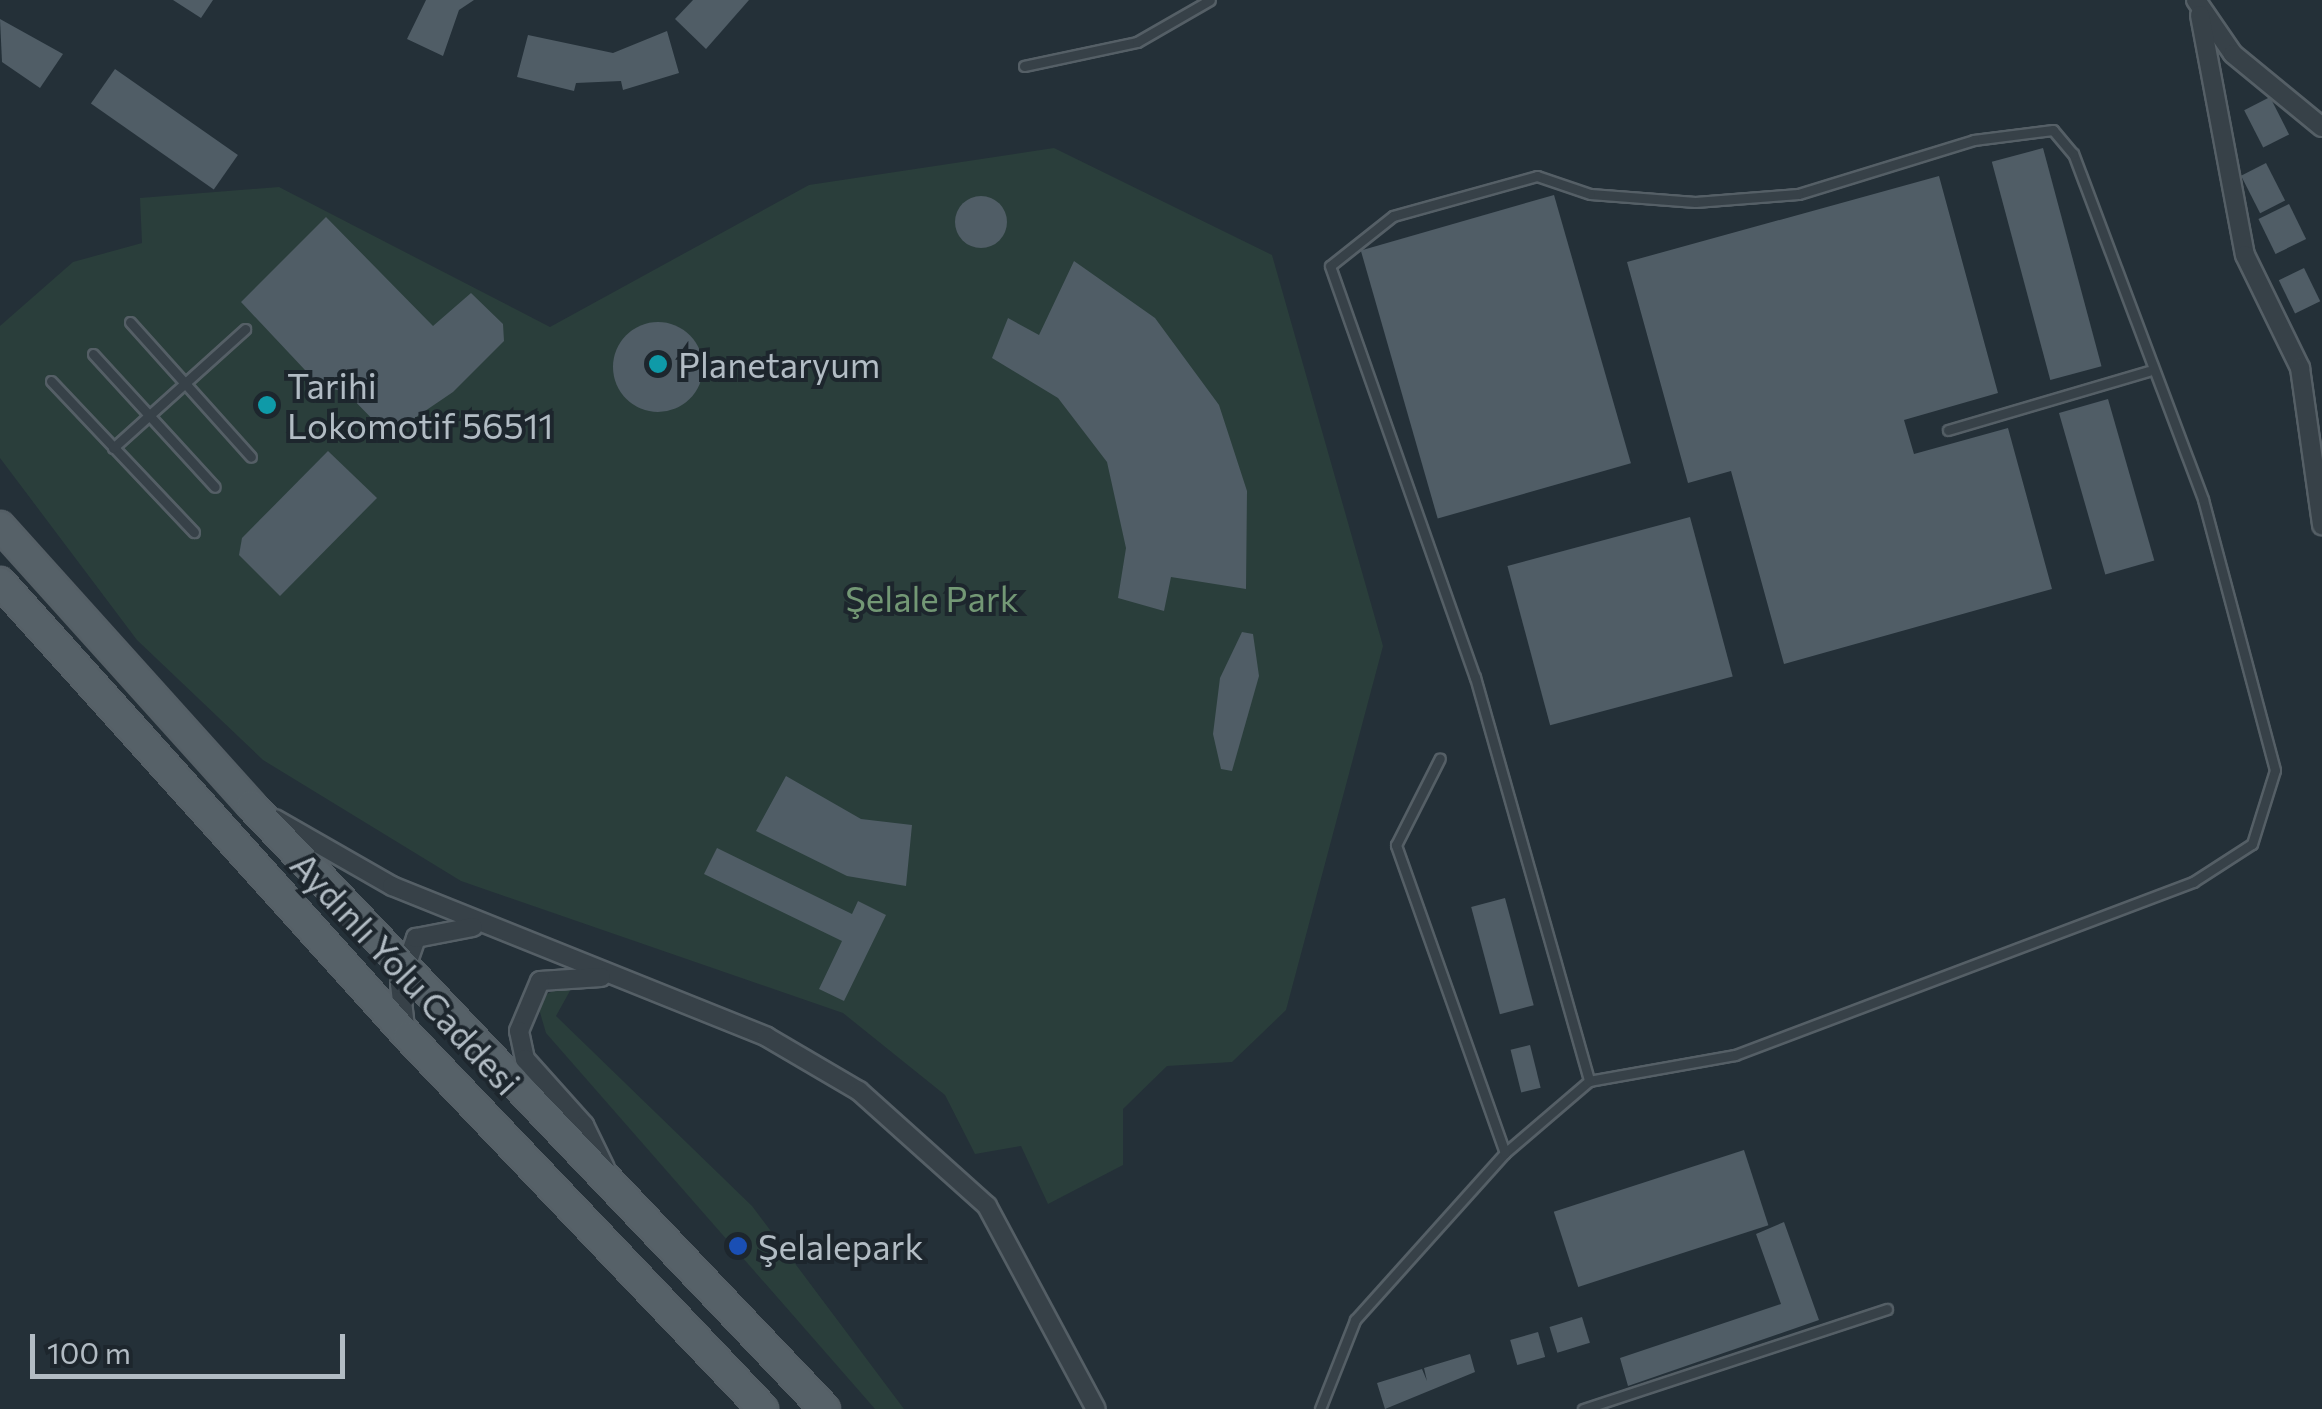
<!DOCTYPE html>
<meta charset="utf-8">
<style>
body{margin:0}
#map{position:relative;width:2322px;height:1409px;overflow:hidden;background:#243038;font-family:Commissioner,sans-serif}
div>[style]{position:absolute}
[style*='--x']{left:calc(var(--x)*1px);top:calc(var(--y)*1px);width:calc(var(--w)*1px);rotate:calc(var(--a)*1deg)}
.green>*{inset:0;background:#2a3e3b}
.building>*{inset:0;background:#505d66;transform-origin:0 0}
.round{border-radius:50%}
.roads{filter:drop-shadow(2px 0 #555f66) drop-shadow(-2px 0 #555f66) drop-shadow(0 2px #555f66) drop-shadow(0 -2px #555f66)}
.lane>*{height:9px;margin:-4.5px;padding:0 4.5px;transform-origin:4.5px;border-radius:4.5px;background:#374148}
.street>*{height:18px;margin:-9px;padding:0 9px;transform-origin:9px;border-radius:9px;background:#374148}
.primary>*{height:28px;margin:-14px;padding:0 14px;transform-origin:14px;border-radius:14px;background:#566168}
.dots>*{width:28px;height:28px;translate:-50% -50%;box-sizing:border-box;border:5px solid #1d262d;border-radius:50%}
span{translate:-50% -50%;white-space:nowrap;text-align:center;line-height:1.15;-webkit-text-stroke:8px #1d262d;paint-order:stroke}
.poi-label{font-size:35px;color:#b2bcc4}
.left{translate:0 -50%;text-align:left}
.park-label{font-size:35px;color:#739875}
.street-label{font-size:35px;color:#b2bcc4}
.scale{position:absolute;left:30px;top:1334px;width:315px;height:45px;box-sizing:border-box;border:5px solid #b2bcc4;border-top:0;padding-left:12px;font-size:30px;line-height:35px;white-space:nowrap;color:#b2bcc4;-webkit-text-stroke:8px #1d262d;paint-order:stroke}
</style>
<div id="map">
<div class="green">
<div style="clip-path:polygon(1054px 148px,1272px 255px,1383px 646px,1286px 1010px,1232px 1062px,1167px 1066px,1123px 1109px,1123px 1165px,1048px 1204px,1021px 1146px,975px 1154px,945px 1095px,843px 1013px,461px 881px,263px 760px,137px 640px,0 458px,0 326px,73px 262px,142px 243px,140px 198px,279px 187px,550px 327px,809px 185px)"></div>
<div style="clip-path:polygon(576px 980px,556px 1016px,752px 1206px,904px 1409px,875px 1409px,546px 1033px,539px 1009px,547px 994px)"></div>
</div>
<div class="building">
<div style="clip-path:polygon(173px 0,213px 0,201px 18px)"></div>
<div style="clip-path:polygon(426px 0,474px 0,459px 10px,443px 56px,407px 39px)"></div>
<div style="clip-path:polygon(693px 0,749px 0,706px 49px,675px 19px)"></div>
<div style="clip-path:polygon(0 19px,63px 54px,40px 88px,2px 62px)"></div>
<div style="clip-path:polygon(667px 31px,679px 73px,623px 90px,621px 81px,576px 83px,574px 91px,517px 77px,528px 35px,613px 53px)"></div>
<div style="left:115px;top:69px;width:150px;height:42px;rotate:35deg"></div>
<div style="left:2270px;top:97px;width:42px;height:29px;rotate:63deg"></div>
<div style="left:2043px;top:148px;width:226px;height:53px;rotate:75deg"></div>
<div style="left:2266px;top:163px;width:42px;height:28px;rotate:63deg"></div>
<div style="clip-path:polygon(1939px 176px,1998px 393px,1904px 420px,1914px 454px,2008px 428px,2052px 589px,1784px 664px,1731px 471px,1688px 483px,1627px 262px)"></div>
<div style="left:1554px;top:195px;width:279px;height:201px;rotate:74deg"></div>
<div class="round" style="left:955px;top:196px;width:52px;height:52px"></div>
<div style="left:2289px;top:204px;width:39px;height:34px;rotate:64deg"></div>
<div style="clip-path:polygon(326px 217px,433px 326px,471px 293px,503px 324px,504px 341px,453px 392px,400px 428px,381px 428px,346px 392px,320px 386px,241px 302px)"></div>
<div style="clip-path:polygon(1074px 261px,1155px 318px,1219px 405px,1247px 491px,1246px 589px,1171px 577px,1164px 611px,1118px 598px,1126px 548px,1107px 462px,1058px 398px,992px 358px,1008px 318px,1039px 335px)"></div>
<div style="left:2304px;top:268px;width:37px;height:28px;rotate:64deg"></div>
<div class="round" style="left:613px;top:322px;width:90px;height:90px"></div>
<div style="left:2108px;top:399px;width:168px;height:51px;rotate:74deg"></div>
<div style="clip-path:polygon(328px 451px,377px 498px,280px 596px,239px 555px,242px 538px)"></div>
<div style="left:1690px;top:517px;width:165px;height:189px;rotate:75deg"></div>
<div style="clip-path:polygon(1242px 632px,1253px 634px,1259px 676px,1232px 771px,1221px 769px,1213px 734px,1220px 678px)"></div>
<div style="clip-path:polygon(786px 776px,861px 819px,912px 825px,906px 886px,847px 876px,756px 831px)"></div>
<div style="clip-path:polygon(717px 848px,852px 914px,858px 901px,886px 915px,844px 1001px,819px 989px,842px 941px,704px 874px)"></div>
<div style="left:1505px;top:898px;width:111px;height:35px;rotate:75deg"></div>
<div style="left:1530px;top:1045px;width:44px;height:20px;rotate:76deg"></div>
<div style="left:1744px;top:1150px;width:79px;height:200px;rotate:72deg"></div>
<div style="clip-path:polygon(1784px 1222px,1819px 1320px,1628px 1386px,1620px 1358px,1781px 1304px,1756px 1234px)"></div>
<div style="left:1582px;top:1317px;width:27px;height:34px;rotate:73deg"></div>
<div style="left:1538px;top:1332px;width:26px;height:29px;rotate:74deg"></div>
<div style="clip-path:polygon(1470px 1354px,1475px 1372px,1385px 1409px,1377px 1383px,1422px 1369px,1427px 1381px,1424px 1368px)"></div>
</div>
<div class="roads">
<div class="lane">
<div style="--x:1024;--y:66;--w:116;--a:-12"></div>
<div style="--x:1137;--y:42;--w:84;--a:-29.9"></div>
<div style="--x:130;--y:322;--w:181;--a:48.1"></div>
<div style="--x:93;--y:354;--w:180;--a:47.5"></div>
<div style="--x:51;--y:381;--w:208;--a:46.6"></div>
<div style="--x:1948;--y:430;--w:209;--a:-16.4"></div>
<div style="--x:113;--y:448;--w:178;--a:-42"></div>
<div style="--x:1505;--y:1153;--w:111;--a:-40.6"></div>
<div style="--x:1589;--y:1081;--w:148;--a:-10.1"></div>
<div style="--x:1735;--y:1055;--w:490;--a:-20.7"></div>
<div style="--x:2193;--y:882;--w:70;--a:-32.8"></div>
<div style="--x:2252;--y:844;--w:77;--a:-72.7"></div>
<div style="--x:2275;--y:770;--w:280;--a:-104.9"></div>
<div style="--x:2203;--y:499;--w:369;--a:-110.6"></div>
<div style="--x:2073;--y:154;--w:31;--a:-130"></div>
<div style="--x:2053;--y:130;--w:80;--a:172.8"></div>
<div style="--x:1974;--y:140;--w:184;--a:162.9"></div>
<div style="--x:1798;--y:194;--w:103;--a:175.6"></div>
<div style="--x:1695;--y:202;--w:105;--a:-175.6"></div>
<div style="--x:1590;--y:194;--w:56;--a:-161.2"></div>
<div style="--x:1537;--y:176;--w:149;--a:164.5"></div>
<div style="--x:1393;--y:216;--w:80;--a:141.6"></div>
<div style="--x:1330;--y:266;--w:436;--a:70.6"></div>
<div style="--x:1475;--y:677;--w:420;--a:74.2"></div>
<div style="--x:1320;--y:1409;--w:96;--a:-68.5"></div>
<div style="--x:1355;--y:1320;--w:224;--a:-48.1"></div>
<div style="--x:1505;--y:1153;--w:327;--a:-109.5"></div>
<div style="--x:1396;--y:845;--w:97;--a:-63.2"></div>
<div style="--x:1583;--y:1409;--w:320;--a:-18.2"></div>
</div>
<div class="street">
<div style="--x:2196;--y:0;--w:65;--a:55.6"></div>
<div style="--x:2233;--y:54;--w:115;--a:39.4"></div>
<div style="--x:2200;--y:15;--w:244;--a:79.4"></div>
<div style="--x:2245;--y:255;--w:126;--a:64"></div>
<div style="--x:2300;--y:368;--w:159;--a:82"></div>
<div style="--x:275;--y:819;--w:135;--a:29.8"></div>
<div style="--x:392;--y:886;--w:404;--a:21.9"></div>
<div style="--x:767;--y:1037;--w:107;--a:30.4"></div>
<div style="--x:859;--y:1091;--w:172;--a:41.9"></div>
<div style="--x:987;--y:1206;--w:230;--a:61.8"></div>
<div style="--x:601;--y:977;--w:61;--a:176.2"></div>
<div style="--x:540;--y:981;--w:54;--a:112.8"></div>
<div style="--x:519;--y:1031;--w:29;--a:78"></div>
<div style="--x:525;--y:1059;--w:89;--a:48.2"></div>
<div style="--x:584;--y:1125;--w:48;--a:64"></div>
<div style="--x:405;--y:1027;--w:43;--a:-96.6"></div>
<div style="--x:400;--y:984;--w:49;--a:-70.8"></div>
<div style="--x:416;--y:938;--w:58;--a:-10.9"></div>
</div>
<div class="primary">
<div style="--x:0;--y:526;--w:375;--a:48"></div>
<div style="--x:251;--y:805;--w:833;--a:46.46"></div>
<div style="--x:0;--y:582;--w:610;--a:48.05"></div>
<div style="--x:408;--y:1036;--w:515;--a:46.42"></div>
</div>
</div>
<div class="dots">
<div style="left:658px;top:364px;background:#0f9aa8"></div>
<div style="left:267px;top:405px;background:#0f9aa8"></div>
<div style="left:738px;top:1246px;background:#1a4fb4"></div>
</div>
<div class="poi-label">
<span class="left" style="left:678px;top:364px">Planetaryum</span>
<span class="left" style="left:287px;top:405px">Tarihi<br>Lokomotif 56511</span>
<span class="left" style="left:758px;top:1246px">Şelalepark</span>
</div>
<div class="park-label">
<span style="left:932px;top:598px">Şelale Park</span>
</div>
<div class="street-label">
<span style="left:406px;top:973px;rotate:47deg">Aydınlı Yolu Caddesi</span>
</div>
<div class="scale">100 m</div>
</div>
